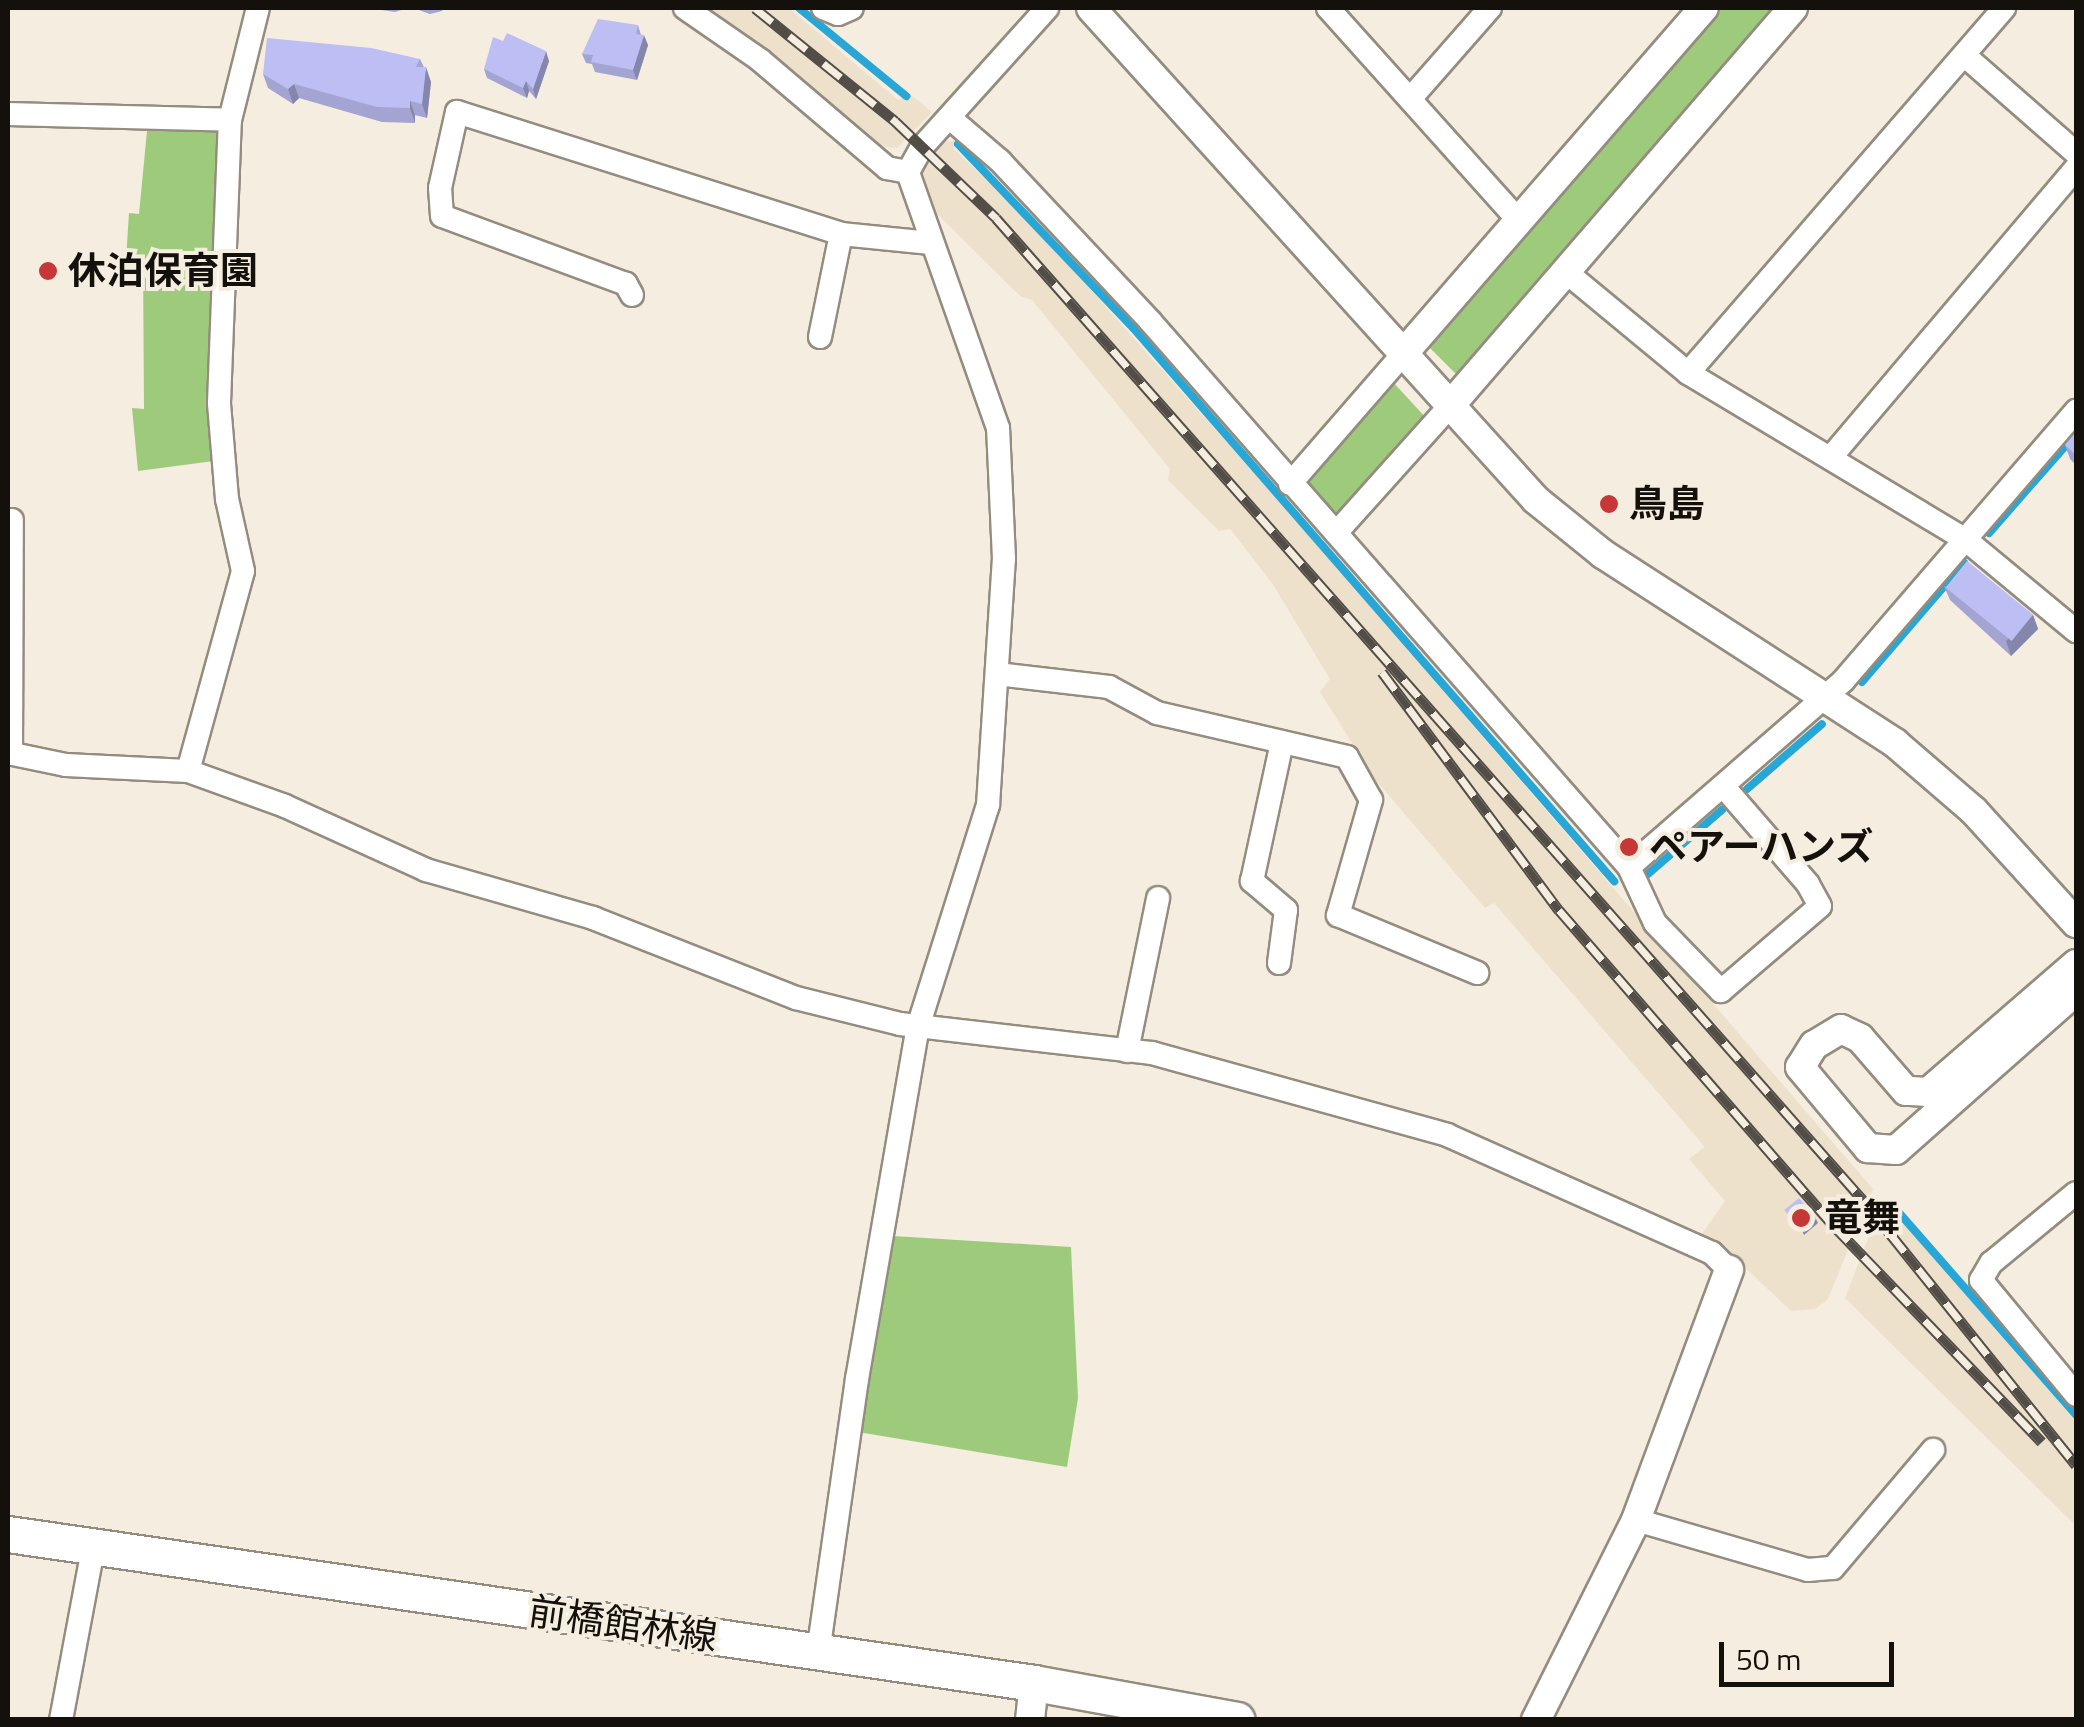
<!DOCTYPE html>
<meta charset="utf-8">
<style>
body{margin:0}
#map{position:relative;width:2084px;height:1727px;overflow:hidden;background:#f5eddf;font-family:"Titillium Web","Noto Sans JP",sans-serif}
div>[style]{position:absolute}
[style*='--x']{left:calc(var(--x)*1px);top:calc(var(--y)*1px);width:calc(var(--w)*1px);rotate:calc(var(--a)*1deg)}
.built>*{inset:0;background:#ede1cc}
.green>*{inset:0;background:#9ecb7b}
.stream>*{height:8px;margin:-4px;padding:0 4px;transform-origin:4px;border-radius:4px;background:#28a6d5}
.roads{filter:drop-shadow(2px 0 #948c7f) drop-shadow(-2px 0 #948c7f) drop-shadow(0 2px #948c7f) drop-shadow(0 -2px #948c7f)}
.minor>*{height:22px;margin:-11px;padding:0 11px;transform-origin:11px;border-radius:11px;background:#fff}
.tertiary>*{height:28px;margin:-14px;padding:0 14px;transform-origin:14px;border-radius:14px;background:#fff}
.primary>*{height:35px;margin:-17.5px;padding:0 17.5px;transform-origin:17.5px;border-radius:17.5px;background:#fff}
.rail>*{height:11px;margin-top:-5.5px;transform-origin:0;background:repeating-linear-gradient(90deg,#f5eddf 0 22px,#524d47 0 44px);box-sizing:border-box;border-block:2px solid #524d47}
.wall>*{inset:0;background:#a3a4d2}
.shaded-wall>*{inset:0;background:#8486ab}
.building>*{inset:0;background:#bdbff4;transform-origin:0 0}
.dots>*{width:28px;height:28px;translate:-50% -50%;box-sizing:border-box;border:5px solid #f5eddf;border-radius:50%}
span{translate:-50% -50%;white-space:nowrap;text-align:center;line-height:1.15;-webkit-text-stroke:8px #f5eddf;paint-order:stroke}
.poi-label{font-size:38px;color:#14110d;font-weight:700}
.left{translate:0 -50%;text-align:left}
.street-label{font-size:38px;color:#14110d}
.frame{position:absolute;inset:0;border:10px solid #14110d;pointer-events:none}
.scale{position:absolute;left:1719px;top:1642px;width:175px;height:45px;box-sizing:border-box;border:5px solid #14110d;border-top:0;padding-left:12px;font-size:30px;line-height:35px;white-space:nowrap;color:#14110d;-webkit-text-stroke:8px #f5eddf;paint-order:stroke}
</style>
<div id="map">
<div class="built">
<div style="clip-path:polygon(705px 8px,789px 8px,898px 100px,910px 94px,932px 112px,897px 148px,877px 146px)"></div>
<div style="clip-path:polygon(959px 140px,953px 148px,1028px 220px,1266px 486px,1873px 1189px,1828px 1299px,1815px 1309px,1791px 1311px,1735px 1258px,1699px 1238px,1725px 1201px,1689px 1159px,1705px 1147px,1494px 903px,1485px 908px,1374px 778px,1320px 692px,1330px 679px,1272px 583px,1230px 529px,1219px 531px,1168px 480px,1170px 469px,1032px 300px,1020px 296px,926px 203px,917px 171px,943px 142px)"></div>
<div style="clip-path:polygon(1883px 1200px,2076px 1421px,2076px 1526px,1845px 1298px)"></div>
</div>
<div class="green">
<div style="clip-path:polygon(1714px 8px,1781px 8px,1462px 380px,1424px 342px)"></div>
<div style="clip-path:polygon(218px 130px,214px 461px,138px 471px,132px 408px,144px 409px,143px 261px,126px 260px,129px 213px,139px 214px,147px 131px)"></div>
<div style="clip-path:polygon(1392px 381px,1427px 419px,1343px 513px,1333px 512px,1309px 488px,1311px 475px)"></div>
<div style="clip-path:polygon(893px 1236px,1071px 1247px,1078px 1398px,1067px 1467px,858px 1432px)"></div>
</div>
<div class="stream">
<div style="--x:799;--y:8;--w:139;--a:39.4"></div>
<div style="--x:958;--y:144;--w:255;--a:46.4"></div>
<div style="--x:1134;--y:329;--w:732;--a:48.99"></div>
<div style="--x:1989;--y:533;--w:132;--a:-48.7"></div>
<div style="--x:1862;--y:682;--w:157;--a:-49.4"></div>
<div style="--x:1747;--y:789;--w:99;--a:-40.9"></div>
<div style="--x:1648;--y:874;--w:98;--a:-40.9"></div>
<div style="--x:1894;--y:1207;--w:276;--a:48.8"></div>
</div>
<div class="roads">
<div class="minor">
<div style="--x:685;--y:8;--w:91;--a:34.7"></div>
<div style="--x:760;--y:60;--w:167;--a:40.4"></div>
<div style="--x:887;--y:168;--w:21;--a:11"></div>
<div style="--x:823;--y:8;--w:16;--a:22"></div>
<div style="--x:838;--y:14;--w:15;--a:-23"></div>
<div style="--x:1328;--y:8;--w:285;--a:48.1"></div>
<div style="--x:1964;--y:55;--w:149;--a:41.2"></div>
<div style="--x:1410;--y:99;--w:121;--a:-48.7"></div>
<div style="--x:8;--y:114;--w:222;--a:1.5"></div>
<div style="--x:950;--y:118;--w:66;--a:40.7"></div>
<div style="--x:1000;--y:161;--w:219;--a:46.8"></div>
<div style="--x:1150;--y:321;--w:726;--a:48.74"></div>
<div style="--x:1629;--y:867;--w:62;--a:65.1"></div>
<div style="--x:1655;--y:923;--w:95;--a:45.9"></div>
<div style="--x:1721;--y:991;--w:130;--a:-40.6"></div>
<div style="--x:1820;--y:906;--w:25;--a:-119"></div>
<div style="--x:1808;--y:884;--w:128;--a:-130.9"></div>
<div style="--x:1566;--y:272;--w:158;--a:39.6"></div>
<div style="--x:1688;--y:373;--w:324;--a:31"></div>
<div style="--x:1966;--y:540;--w:143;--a:39.6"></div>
<div style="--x:632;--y:295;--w:13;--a:-119"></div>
<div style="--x:626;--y:284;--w:196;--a:-159.7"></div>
<div style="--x:442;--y:216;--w:28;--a:-94"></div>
<div style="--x:440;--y:188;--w:78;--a:-77.4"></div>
<div style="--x:457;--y:112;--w:403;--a:17.6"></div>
<div style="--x:841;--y:234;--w:90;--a:5.7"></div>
<div style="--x:820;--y:337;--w:105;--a:-78.5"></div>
<div style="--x:1688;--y:373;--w:483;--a:-49.1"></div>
<div style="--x:1831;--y:457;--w:379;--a:-49.7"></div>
<div style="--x:1290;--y:484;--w:171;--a:-49"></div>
<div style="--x:1336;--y:533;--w:168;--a:-48.1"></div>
<div style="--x:997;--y:674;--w:113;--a:6.6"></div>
<div style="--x:1109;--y:687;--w:55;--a:28.4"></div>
<div style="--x:1157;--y:713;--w:195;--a:13"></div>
<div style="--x:1347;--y:757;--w:49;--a:60.8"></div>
<div style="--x:1371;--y:800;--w:120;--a:106"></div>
<div style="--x:1338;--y:915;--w:151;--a:22.6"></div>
<div style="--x:8;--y:753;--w:59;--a:11.7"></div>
<div style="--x:66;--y:765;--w:122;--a:2.8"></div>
<div style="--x:188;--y:771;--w:103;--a:19.8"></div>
<div style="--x:285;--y:806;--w:155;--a:24.4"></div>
<div style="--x:426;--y:870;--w:174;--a:16"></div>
<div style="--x:593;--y:918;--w:218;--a:21.5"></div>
<div style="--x:796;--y:998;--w:107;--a:14"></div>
<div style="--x:900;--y:1024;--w:254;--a:6.6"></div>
<div style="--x:1152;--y:1053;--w:306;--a:15.5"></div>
<div style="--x:1447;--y:1135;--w:290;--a:24"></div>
<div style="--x:1712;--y:1253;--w:24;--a:45"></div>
<div style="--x:11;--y:754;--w:234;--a:-89.8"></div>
<div style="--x:188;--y:771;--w:207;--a:-74.6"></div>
<div style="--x:243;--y:571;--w:74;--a:-102.5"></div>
<div style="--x:227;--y:499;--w:96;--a:-94.8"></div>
<div style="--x:219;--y:403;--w:283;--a:-87.8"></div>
<div style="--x:230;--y:120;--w:115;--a:-76"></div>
<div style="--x:1629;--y:867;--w:284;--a:-41"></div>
<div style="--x:1843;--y:681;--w:357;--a:-49.2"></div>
<div style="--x:1279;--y:963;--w:53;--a:-82.5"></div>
<div style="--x:1286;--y:910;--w:45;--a:-139.5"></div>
<div style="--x:1252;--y:881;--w:142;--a:-77.8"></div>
<div style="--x:1127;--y:1051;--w:156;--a:-78.5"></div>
<div style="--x:2076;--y:1193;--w:110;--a:140.5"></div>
<div style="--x:1991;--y:1263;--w:20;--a:120"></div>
<div style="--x:1981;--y:1280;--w:149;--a:50.4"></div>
<div style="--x:1636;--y:1520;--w:179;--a:16.2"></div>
<div style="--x:1808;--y:1570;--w:25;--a:-5"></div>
<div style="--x:1833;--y:1568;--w:155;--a:-49.7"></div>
<div style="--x:818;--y:1653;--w:277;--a:-81.9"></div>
<div style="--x:857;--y:1379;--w:357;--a:-80.2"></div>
<div style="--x:918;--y:1027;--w:233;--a:-72.5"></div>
<div style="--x:988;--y:805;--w:247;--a:-86.3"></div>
<div style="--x:1004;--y:559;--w:131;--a:-92.6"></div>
<div style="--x:998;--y:428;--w:271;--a:-109.4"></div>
<div style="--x:908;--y:172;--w:29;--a:-61"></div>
<div style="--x:922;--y:147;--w:187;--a:-48"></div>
<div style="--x:61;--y:1720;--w:174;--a:-79.4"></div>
</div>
<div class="tertiary">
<div style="--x:1091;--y:8;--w:663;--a:47.87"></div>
<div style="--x:1536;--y:500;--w:86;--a:38.9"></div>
<div style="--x:1603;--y:554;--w:348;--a:32.9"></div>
<div style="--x:1895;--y:743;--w:103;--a:40.7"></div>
<div style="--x:1973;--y:810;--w:153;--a:47.7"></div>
<div style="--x:1402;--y:355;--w:460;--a:-49"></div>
<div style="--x:1448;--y:408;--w:528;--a:-49.22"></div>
<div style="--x:2076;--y:964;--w:196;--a:139.1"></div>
<div style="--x:1928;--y:1092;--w:22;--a:-177"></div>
<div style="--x:1906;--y:1091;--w:70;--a:-131"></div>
<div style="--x:1860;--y:1038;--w:21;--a:-155"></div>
<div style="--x:1841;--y:1029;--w:31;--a:149"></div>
<div style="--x:1814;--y:1045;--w:26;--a:122"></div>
<div style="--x:1800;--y:1067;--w:106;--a:50"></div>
<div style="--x:1868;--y:1148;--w:28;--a:4"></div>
<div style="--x:1896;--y:1150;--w:240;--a:-41.5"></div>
<div style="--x:1030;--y:1720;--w:37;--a:-84"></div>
<div style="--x:1536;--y:1720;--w:224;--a:-63.4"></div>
<div style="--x:1636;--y:1520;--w:267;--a:-69.6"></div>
</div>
<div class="primary">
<div style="--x:8;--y:1534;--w:1037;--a:8.26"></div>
<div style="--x:1034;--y:1683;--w:206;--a:10.3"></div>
</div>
</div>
<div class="rail">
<div style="--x:755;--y:8;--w:180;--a:38.9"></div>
<div style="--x:895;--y:121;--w:140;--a:43.8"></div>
<div style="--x:996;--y:218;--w:1310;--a:48.56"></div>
<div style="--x:1863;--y:1200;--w:340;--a:51.2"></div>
<div style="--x:1382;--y:672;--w:297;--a:53.4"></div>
<div style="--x:1559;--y:910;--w:417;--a:49"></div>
<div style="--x:1833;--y:1225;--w:301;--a:46.1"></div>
</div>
<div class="wall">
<div style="clip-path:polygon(368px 8px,408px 8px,395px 12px)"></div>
<div style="clip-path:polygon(413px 8px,443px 8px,442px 11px,430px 14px)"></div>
<div style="clip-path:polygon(638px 25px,641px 35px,648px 45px,637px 80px,595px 72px,592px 64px,586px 63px,582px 54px)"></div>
<div style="clip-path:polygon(420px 59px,431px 82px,427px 118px,415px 115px,415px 123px,382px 122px,299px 98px,293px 104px,268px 88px,263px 74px)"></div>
<div style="clip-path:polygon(549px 61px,536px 99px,529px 91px,527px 98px,487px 78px,484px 69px)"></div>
<div style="clip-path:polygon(2076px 432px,2076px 465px,2070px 459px,2065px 445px)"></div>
<div style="clip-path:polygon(1944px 586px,2033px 615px,2038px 629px,2011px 656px,1950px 600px)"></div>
</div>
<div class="shaded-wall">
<div style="clip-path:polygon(644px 35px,648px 45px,637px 80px,633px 70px)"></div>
<div style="clip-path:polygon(546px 51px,549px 61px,536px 99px,533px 89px)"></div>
<div style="clip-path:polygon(426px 67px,431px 82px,427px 118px,422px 104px)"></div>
<div style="clip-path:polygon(526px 81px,529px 91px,527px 98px,523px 88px)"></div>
<div style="clip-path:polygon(294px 84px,299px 98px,293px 104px,288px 89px)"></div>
<div style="clip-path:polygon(410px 101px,415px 115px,415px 123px,410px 108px)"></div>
<div style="clip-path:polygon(2033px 615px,2038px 629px,2011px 656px,2006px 641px)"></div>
<div style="clip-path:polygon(1816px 1219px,1818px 1223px,1804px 1235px,1802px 1230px)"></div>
</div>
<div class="building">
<div style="clip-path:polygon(598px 19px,638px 25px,636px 34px,644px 35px,633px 70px,591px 62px,593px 55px,582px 54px)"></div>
<div style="clip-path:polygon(507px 33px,546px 51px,533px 89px,526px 81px,523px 88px,484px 69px,493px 37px,503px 41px)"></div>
<div style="clip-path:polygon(267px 38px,371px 48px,420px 59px,416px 67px,426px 67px,422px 104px,410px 101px,410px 108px,377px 107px,294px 84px,288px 89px,263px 74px)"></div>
<div style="clip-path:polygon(2076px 432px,2076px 455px,2065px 445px)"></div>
<div style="left:1967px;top:561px;width:85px;height:34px;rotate:39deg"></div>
<div style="left:1799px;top:1198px;width:27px;height:19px;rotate:51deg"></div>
</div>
<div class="dots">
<div style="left:48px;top:271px;background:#c63737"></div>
<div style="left:1609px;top:504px;background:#c63737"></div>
<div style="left:1629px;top:847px;background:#c63737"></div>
<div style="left:1801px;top:1218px;background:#c63737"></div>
</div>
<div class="poi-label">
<span class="left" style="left:68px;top:271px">休泊保育園</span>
<span class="left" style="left:1629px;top:504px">鳥島</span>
<span class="left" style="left:1649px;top:847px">ペアーハンズ</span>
<span class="left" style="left:1824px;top:1218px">竜舞</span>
</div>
<div class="street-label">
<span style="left:623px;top:1624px;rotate:8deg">前橋館林線</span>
</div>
<div class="frame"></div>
<div class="scale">50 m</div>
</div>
